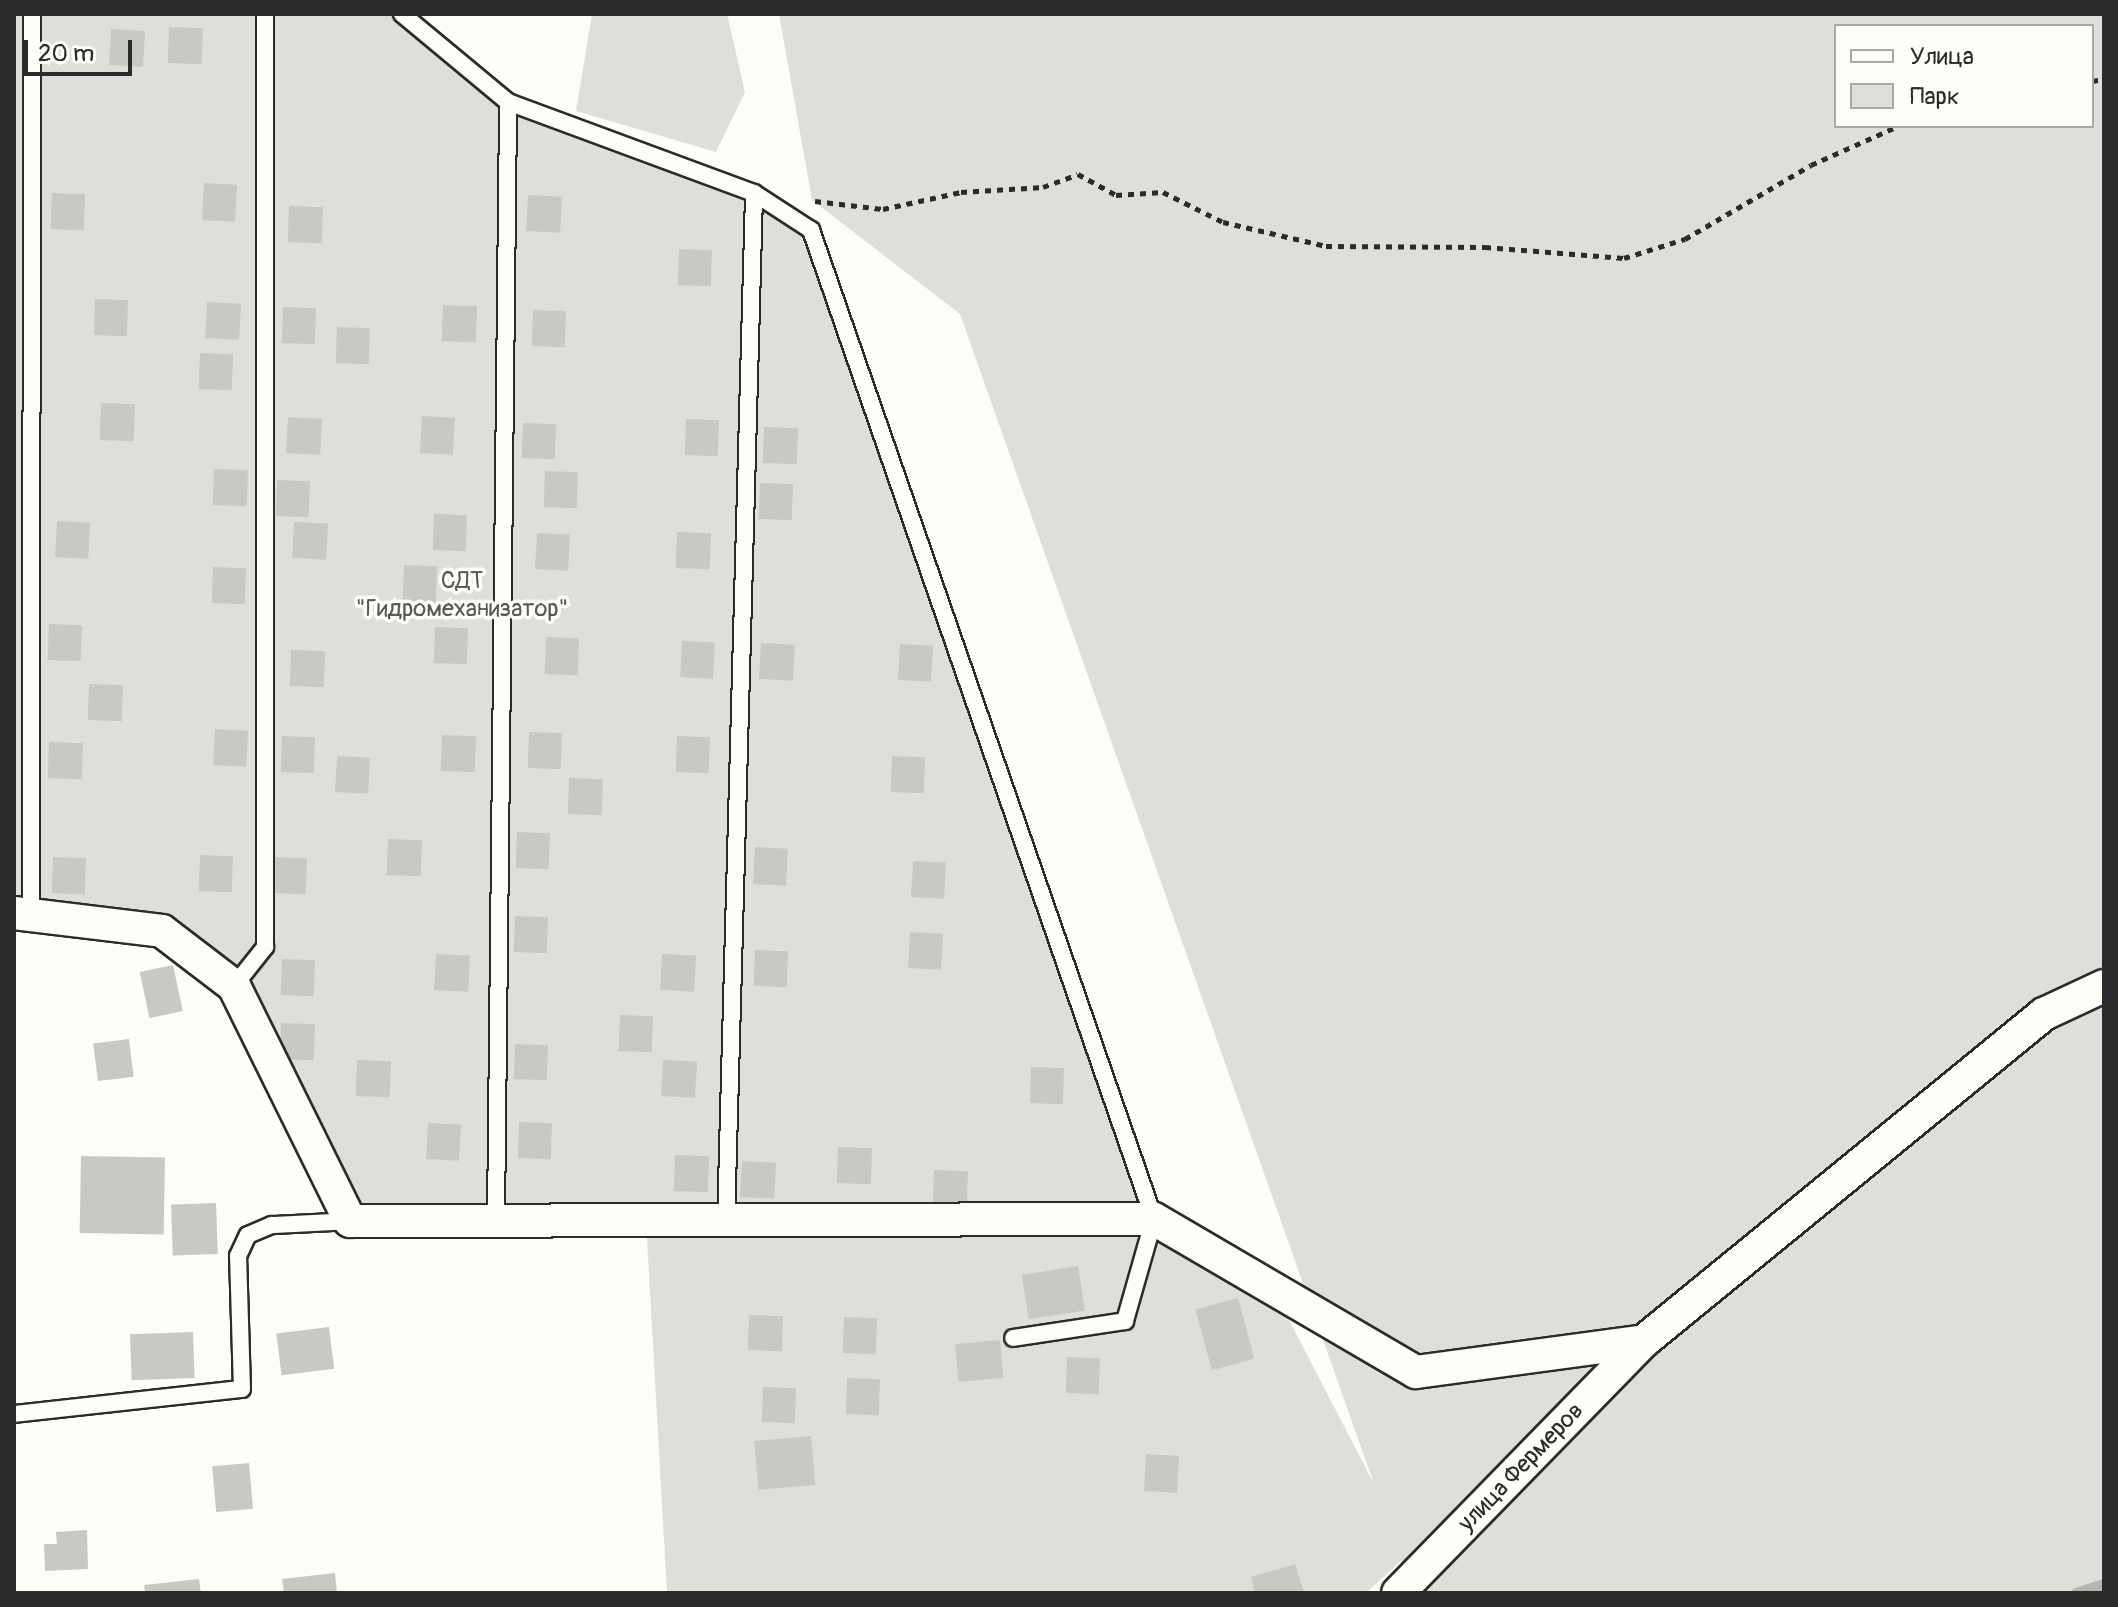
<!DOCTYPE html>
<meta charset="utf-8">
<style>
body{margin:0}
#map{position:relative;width:2118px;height:1607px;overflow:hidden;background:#fdfcf7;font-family:Pangolin,sans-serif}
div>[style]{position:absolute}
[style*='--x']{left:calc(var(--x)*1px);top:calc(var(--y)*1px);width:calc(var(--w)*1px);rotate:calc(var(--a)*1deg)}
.green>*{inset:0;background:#dfdeda}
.stream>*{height:11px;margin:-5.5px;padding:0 5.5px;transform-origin:5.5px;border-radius:5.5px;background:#b5b4b1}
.building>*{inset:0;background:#c9c8c4;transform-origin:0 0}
.path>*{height:5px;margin-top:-2.5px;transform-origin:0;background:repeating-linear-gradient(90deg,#2b2b2b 0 6px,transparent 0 12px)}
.roads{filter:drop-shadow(2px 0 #2b2b2b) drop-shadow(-2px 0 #2b2b2b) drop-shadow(0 2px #2b2b2b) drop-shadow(0 -2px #2b2b2b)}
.service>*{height:16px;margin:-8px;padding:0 8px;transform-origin:8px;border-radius:8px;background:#fdfcf7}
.minor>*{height:32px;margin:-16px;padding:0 16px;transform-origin:16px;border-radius:16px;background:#fdfcf7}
span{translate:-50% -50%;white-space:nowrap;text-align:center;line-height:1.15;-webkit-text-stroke:7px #fdfcf7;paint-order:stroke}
.park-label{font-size:24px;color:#585857}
.street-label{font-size:24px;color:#2b2b2b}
.frame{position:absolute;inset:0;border:16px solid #2b2b2b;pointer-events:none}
.legend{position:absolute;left:1834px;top:24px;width:260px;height:104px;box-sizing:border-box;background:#fdfcf7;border:2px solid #a9a8a5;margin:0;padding:10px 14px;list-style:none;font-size:24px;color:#2b2b2b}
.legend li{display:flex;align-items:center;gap:16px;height:40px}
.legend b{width:40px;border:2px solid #a9a8a5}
.scale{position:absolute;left:24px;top:40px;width:108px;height:36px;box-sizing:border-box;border:4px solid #2b2b2b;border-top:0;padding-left:10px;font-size:24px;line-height:28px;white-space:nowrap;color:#2b2b2b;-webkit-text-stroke:6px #fdfcf7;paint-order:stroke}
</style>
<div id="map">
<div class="green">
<div style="clip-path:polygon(evenodd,14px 14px,402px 14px,508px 102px,754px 193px,811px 230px,1154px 1219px,1275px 1293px,1374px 1484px,960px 314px,812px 200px,779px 14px,2104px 14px,2104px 1593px,1413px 1593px,1401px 1561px,1366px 1593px,667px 1593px,646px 1221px,350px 1221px,234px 986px,162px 931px,14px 913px,14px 14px,1836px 26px,2092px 26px,2092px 126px,1836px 126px,1836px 26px)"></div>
<div style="clip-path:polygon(592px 14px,727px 14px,745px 92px,716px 152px,576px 111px)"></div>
</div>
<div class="stream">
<div style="--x:2076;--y:1593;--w:29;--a:-18"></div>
</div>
<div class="building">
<div style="left:169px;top:27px;width:34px;height:36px;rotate:2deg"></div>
<div style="left:111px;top:29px;width:34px;height:36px;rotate:3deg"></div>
<div style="left:204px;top:183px;width:33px;height:37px;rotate:3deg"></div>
<div style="left:52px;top:193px;width:33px;height:36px;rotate:2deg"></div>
<div style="left:528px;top:195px;width:34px;height:36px;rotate:3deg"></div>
<div style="left:289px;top:206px;width:34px;height:36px;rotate:2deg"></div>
<div style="left:679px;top:249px;width:33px;height:36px;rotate:2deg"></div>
<div style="left:95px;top:299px;width:33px;height:36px;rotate:2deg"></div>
<div style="left:207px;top:302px;width:34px;height:36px;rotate:3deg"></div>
<div style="left:443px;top:305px;width:34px;height:36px;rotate:2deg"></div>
<div style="left:283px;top:307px;width:33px;height:36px;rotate:2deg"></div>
<div style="left:533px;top:310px;width:33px;height:36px;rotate:2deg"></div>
<div style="left:337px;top:327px;width:33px;height:36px;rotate:2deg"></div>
<div style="left:200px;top:353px;width:33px;height:36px;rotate:2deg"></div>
<div style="left:101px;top:403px;width:34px;height:37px;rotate:2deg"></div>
<div style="left:422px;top:416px;width:33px;height:37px;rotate:3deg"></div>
<div style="left:288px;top:417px;width:34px;height:36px;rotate:3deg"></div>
<div style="left:686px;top:419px;width:33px;height:36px;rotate:2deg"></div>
<div style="left:523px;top:423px;width:33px;height:35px;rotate:2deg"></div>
<div style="left:764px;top:427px;width:34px;height:36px;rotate:2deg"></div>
<div style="left:214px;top:469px;width:34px;height:36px;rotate:2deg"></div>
<div style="left:545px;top:471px;width:33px;height:36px;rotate:2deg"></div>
<div style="left:277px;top:480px;width:33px;height:36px;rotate:2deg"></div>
<div style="left:760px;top:483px;width:33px;height:36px;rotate:2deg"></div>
<div style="left:434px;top:514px;width:33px;height:36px;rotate:2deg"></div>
<div style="left:57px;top:521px;width:33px;height:36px;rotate:3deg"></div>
<div style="left:294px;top:522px;width:34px;height:36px;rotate:3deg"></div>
<div style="left:677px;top:532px;width:34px;height:36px;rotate:2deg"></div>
<div style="left:537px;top:533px;width:33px;height:36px;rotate:3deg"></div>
<div style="left:404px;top:565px;width:33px;height:36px;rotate:2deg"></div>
<div style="left:213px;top:567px;width:33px;height:36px;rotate:2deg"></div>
<div style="left:49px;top:624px;width:33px;height:36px;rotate:2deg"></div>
<div style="left:435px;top:627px;width:33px;height:36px;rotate:2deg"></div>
<div style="left:546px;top:637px;width:33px;height:37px;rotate:2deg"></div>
<div style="left:682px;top:641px;width:33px;height:36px;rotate:3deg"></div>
<div style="left:761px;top:643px;width:34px;height:36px;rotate:3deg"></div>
<div style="left:900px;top:644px;width:33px;height:36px;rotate:3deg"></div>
<div style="left:291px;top:650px;width:34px;height:36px;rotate:2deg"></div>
<div style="left:89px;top:684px;width:34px;height:36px;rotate:2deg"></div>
<div style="left:215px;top:729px;width:33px;height:36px;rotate:3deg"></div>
<div style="left:529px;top:732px;width:33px;height:36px;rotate:2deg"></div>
<div style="left:442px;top:735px;width:34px;height:36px;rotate:2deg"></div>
<div style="left:282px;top:736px;width:33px;height:36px;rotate:2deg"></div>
<div style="left:677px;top:736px;width:33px;height:36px;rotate:2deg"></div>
<div style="left:49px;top:742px;width:34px;height:36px;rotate:2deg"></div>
<div style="left:337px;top:756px;width:33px;height:36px;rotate:3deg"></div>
<div style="left:892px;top:756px;width:33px;height:36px;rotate:2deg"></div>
<div style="left:569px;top:778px;width:34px;height:36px;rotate:2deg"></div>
<div style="left:517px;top:832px;width:33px;height:36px;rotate:2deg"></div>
<div style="left:388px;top:839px;width:34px;height:36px;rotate:2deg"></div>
<div style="left:755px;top:847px;width:33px;height:37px;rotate:3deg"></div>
<div style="left:200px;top:855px;width:33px;height:36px;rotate:2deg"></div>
<div style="left:53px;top:857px;width:33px;height:36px;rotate:2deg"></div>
<div style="left:273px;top:857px;width:34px;height:36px;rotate:2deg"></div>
<div style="left:913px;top:861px;width:33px;height:36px;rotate:3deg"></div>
<div style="left:515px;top:916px;width:33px;height:36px;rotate:2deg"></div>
<div style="left:910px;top:932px;width:33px;height:36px;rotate:3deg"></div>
<div style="left:755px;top:950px;width:33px;height:36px;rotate:2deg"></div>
<div style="left:436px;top:954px;width:34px;height:36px;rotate:3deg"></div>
<div style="left:662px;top:954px;width:34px;height:36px;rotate:3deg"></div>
<div style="left:282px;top:959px;width:33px;height:36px;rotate:2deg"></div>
<div style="left:173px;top:965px;width:47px;height:34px;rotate:78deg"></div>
<div style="left:620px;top:1015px;width:33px;height:36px;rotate:2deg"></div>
<div style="left:281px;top:1023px;width:34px;height:36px;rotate:2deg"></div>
<div style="left:129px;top:1039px;width:38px;height:36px;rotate:83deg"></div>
<div style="left:515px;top:1044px;width:33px;height:35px;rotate:2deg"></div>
<div style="left:357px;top:1060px;width:34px;height:36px;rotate:2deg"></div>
<div style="left:663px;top:1060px;width:34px;height:36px;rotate:3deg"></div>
<div style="left:1031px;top:1067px;width:33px;height:36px;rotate:2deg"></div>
<div style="left:519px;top:1122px;width:33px;height:36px;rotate:2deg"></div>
<div style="left:428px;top:1123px;width:33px;height:36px;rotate:3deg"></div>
<div style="left:838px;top:1147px;width:34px;height:36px;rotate:2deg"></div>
<div style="left:675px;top:1155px;width:34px;height:36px;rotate:2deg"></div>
<div style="left:81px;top:1156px;width:84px;height:77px;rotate:1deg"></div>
<div style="left:742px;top:1161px;width:34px;height:36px;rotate:3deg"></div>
<div style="left:934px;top:1170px;width:34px;height:36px;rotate:2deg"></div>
<div style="left:216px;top:1203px;width:51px;height:45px;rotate:88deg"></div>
<div style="left:1078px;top:1266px;width:45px;height:57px;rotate:81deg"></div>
<div style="left:1238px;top:1298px;width:63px;height:44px;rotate:75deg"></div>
<div style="left:749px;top:1315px;width:34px;height:35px;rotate:2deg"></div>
<div style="left:844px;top:1317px;width:33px;height:36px;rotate:2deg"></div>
<div style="left:329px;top:1327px;width:42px;height:53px;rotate:83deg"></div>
<div style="left:193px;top:1332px;width:46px;height:63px;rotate:88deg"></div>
<div style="left:1000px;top:1340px;width:38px;height:45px;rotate:85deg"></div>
<div style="left:1067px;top:1357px;width:33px;height:36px;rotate:2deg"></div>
<div style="left:847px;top:1378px;width:33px;height:36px;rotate:2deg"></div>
<div style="left:763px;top:1387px;width:33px;height:35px;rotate:2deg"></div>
<div style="left:811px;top:1436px;width:49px;height:57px;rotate:85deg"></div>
<div style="left:1146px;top:1454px;width:33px;height:37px;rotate:3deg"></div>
<div style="left:249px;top:1463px;width:46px;height:37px;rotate:85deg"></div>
<div style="clip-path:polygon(87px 1530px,88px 1569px,45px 1571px,44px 1544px,57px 1544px,56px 1532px)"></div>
<div style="clip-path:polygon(1295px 1564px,1304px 1593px,1255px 1593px,1251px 1577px)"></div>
<div style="clip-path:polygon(335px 1573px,337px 1593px,284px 1593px,282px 1579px)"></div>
<div style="clip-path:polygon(199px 1579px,201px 1593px,145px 1593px,144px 1585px)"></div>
</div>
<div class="path">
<div style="--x:2092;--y:81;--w:12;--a:-9"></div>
<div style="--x:815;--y:201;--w:68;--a:6.7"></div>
<div style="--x:883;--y:209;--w:80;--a:-12.3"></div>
<div style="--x:961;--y:192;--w:82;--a:-3.5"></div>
<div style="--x:1043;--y:187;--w:37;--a:-20"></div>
<div style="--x:1078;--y:174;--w:43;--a:28.9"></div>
<div style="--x:1116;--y:195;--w:47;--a:-3.7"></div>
<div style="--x:1163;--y:192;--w:67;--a:26.6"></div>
<div style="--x:1223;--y:222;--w:106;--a:13.1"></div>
<div style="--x:1326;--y:246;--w:159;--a:0.4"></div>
<div style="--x:1485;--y:247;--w:139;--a:4.5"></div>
<div style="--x:1624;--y:258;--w:64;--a:-17.3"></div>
<div style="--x:1685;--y:239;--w:146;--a:-30.4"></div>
<div style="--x:1811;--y:165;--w:95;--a:-24.1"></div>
</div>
<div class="roads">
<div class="service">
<div style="--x:402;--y:14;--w:138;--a:39.7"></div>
<div style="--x:508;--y:102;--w:262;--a:20.3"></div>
<div style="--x:754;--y:193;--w:68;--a:33"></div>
<div style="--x:811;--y:230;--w:1047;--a:70.87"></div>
<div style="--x:1154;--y:1219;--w:106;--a:105.9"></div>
<div style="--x:1125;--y:1321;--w:113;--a:171.4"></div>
<div style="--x:31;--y:914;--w:900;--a:-89.94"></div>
<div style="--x:234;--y:986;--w:50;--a:-51.5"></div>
<div style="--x:265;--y:947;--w:933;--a:-90"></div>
<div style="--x:496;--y:1219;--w:1117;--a:-89.38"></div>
<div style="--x:726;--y:1223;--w:1030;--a:-88.44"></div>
<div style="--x:14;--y:1414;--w:229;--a:-6.3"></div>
<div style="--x:242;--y:1389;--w:133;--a:-91.7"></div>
<div style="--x:238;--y:1256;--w:23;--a:-65"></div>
<div style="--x:248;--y:1235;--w:26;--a:-23"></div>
<div style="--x:272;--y:1225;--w:78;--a:-2.9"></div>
</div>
<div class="minor">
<div style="--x:14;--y:913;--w:149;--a:6.9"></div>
<div style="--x:162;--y:931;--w:91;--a:37.4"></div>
<div style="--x:234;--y:986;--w:262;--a:63.7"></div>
<div style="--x:350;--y:1221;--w:804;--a:-0.14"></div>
<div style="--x:1154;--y:1219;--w:303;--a:30.3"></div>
<div style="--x:1416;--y:1372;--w:230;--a:-7.7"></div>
<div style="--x:1644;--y:1341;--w:517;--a:-39.27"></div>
<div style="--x:2044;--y:1014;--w:66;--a:-25"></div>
<div style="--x:1398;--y:1593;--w:352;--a:-45.7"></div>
</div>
</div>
<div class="park-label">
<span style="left:462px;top:595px">СДТ<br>"Гидромеханизатор"</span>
</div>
<div class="street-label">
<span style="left:1521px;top:1467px;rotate:-46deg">улица Фермеров</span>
</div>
<div class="frame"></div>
<ul class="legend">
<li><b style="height:10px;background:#fdfcf7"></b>Улица</li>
<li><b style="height:22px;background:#dfdeda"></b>Парк</li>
</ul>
<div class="scale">20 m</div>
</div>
